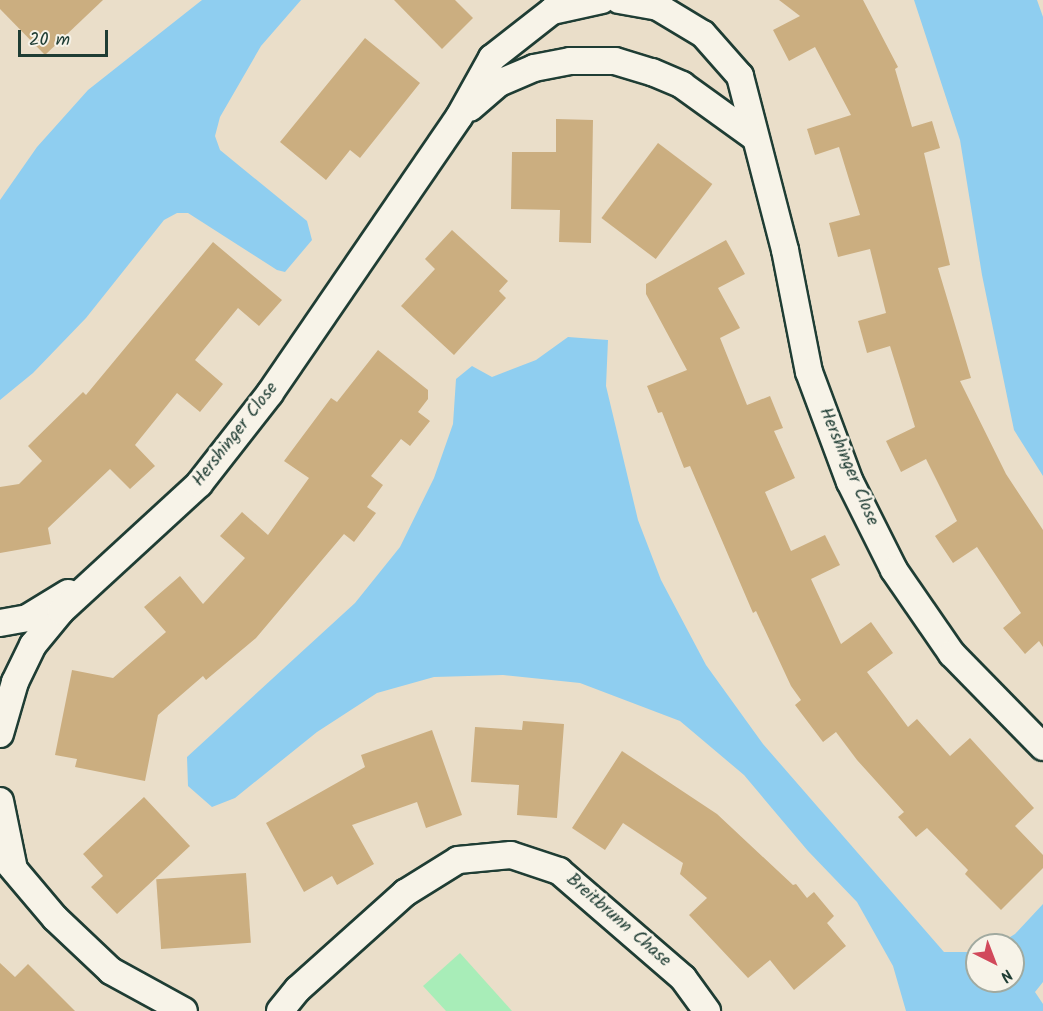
<!DOCTYPE html>
<style>
body{margin:0}
#map{position:relative;width:1043px;height:1011px;overflow:hidden;background:#eadec9;font-family:Kalam,sans-serif}
div>[style]{position:absolute}
[style*='--x']{left:calc(var(--x)*1px);top:calc(var(--y)*1px);width:calc(var(--w)*1px);rotate:calc(var(--a)*1deg)}
.green>*{inset:0;background:#a8edb8}
.water>*{inset:0;background:#8fcef0}
.building>*{inset:0;background:#cbae80;transform-origin:0 0}
.roads{filter:drop-shadow(2px 0 #1f3d34) drop-shadow(-2px 0 #1f3d34) drop-shadow(0 2px #1f3d34) drop-shadow(0 -2px #1f3d34)}
.minor>*{height:26px;margin:-13px;padding:0 13px;transform-origin:13px;border-radius:13px;background:#f7f3e8}
span{translate:-50% -50%;white-space:nowrap;text-align:center;line-height:1.15;-webkit-text-stroke:5px #f7f3e8;paint-order:stroke}
.street-label{font-size:18px;color:#1f3d34}
.north{position:absolute;left:965px;top:933px;width:60px;height:60px;box-sizing:border-box;background:#f7f3e8;border:2px solid #a1aaa0;border-radius:50%;rotate:138deg;font-size:16px;font-weight:700;line-height:24px;text-align:center;color:#1f3d34}
.north::after{content:'';display:block;margin:auto;width:21px;height:27px;background:#d1495b;clip-path:polygon(50% 0,100% 100%,50% 72%,0 100%)}
.scale{position:absolute;left:18px;top:30px;width:90px;height:27px;box-sizing:border-box;border:3px solid #1f3d34;border-top:0;padding-left:8px;font-size:18px;line-height:21px;white-space:nowrap;color:#1f3d34;-webkit-text-stroke:4px #f7f3e8;paint-order:stroke}
</style>
<div id="map">
<div class="green">
<div style="clip-path:polygon(460px 953px,512px 1011px,446px 1011px,423px 986px)"></div>
</div>
<div class="water">
<div style="clip-path:polygon(202px 0,301px 0,261px 46px,220px 117px,215px 136px,220px 150px,307px 221px,312px 240px,285px 272px,277px 270px,188px 213px,177px 213px,164px 220px,86px 318px,33px 373px,0 400px,0 200px,37px 147px,88px 90px)"></div>
<div style="clip-path:polygon(914px 0,1037px 0,1043px 17px,1043px 476px,1014px 430px,982px 275px,960px 140px)"></div>
<div style="clip-path:polygon(568px 337px,608px 340px,606px 386px,638px 520px,661px 580px,706px 665px,763px 744px,944px 952px,977px 952px,977px 981px,1013px 981px,1013px 945px,997px 945px,1015px 934px,1043px 904px,1043px 982px,1035px 992px,1043px 1004px,1043px 1011px,906px 1011px,893px 966px,857px 902px,808px 851px,744px 775px,680px 721px,580px 683px,503px 675px,434px 677px,377px 693px,317px 732px,235px 798px,212px 807px,188px 786px,187px 757px,355px 603px,400px 547px,434px 478px,453px 424px,456px 379px,472px 366px,492px 377px,536px 360px)"></div>
</div>
<div class="building">
<div style="clip-path:polygon(0 0,103px 0,45px 55px,0 9px)"></div>
<div style="clip-path:polygon(394px 0,455px 0,473px 18px,442px 49px)"></div>
<div style="clip-path:polygon(779px 0,863px 0,898px 67px,895px 69px,912px 127px,932px 121px,940px 148px,924px 153px,950px 265px,938px 268px,971px 378px,960px 381px,1006px 474px,1043px 530px,1043px 647px,1039px 641px,1025px 654px,1003px 628px,1021px 613px,977px 547px,953px 563px,935px 536px,957px 521px,926px 459px,901px 472px,886px 441px,915px 427px,890px 346px,867px 353px,858px 321px,886px 313px,870px 249px,838px 257px,829px 223px,860px 215px,839px 147px,815px 155px,807px 129px,851px 115px,815px 47px,789px 61px,773px 30px,800px 16px)"></div>
<div style="clip-path:polygon(365px 38px,420px 83px,360px 158px,350px 150px,326px 180px,280px 142px)"></div>
<div style="clip-path:polygon(556px 119px,593px 120px,591px 243px,559px 242px,560px 210px,511px 209px,512px 152px,556px 152px)"></div>
<div style="left:658px;top:143px;width:68px;height:94px;rotate:37deg"></div>
<div style="clip-path:polygon(452px 230px,508px 281px,499px 291px,506px 298px,454px 355px,401px 306px,435px 269px,425px 259px)"></div>
<div style="clip-path:polygon(726px 240px,745px 274px,718px 288px,740px 328px,720px 338px,747px 405px,770px 396px,783px 428px,774px 431px,795px 478px,765px 492px,791px 551px,825px 535px,840px 565px,811px 579px,841px 644px,871px 622px,893px 653px,867px 672px,908px 727px,917px 719px,950px 756px,970px 738px,1034px 808px,1015px 826px,1043px 855px,1043px 868px,1001px 910px,965px 874px,968px 870px,927px 828px,916px 837px,898px 817px,904px 812px,857px 760px,836px 732px,823px 742px,795px 705px,801px 700px,791px 686px,756px 611px,753px 613px,690px 466px,684px 468px,662px 412px,658px 413px,647px 386px,687px 370px,646px 294px,646px 284px)"></div>
<div style="clip-path:polygon(213px 242px,282px 300px,259px 326px,238px 308px,195px 360px,223px 384px,200px 412px,177px 393px,135px 445px,155px 466px,130px 489px,110px 469px,48px 528px,51px 544px,0 553px,0 487px,19px 484px,42px 461px,28px 446px,83px 392px,86px 395px)"></div>
<div style="clip-path:polygon(378px 350px,428px 390px,428px 399px,418px 412px,430px 421px,410px 446px,401px 439px,371px 476px,383px 485px,367px 507px,376px 513px,354px 542px,344px 534px,256px 638px,206px 680px,203px 676px,158px 715px,145px 781px,75px 767px,77px 759px,55px 755px,72px 670px,113px 678px,166px 632px,144px 607px,180px 576px,203px 604px,245px 558px,220px 536px,242px 512px,268px 535px,309px 478px,284px 461px,331px 398px,337px 402px)"></div>
<div style="clip-path:polygon(523px 721px,564px 724px,557px 818px,517px 815px,519px 785px,471px 782px,475px 727px,522px 730px)"></div>
<div style="clip-path:polygon(432px 730px,462px 815px,426px 828px,417px 802px,352px 825px,374px 864px,337px 885px,332px 876px,304px 892px,266px 823px,365px 767px,361px 755px)"></div>
<div style="clip-path:polygon(622px 751px,717px 814px,793px 885px,796px 884px,807px 898px,814px 892px,834px 916px,827px 923px,846px 946px,794px 990px,770px 960px,748px 978px,689px 915px,707px 898px,680px 874px,683px 863px,623px 823px,605px 850px,572px 828px)"></div>
<div style="clip-path:polygon(144px 797px,190px 846px,117px 914px,91px 887px,103px 876px,83px 854px)"></div>
<div style="left:246px;top:873px;width:70px;height:90px;rotate:86deg"></div>
<div style="clip-path:polygon(0 963px,15px 977px,28px 964px,75px 1011px,0 1011px)"></div>
</div>
<div class="roads">
<div class="minor">
<div style="--x:619;--y:0;--w:40;--a:10"></div>
<div style="--x:658;--y:7;--w:52;--a:31"></div>
<div style="--x:703;--y:34;--w:56;--a:48.6"></div>
<div style="--x:740;--y:76;--w:180;--a:75.5"></div>
<div style="--x:785;--y:250;--w:124;--a:78.9"></div>
<div style="--x:809;--y:372;--w:117;--a:69.6"></div>
<div style="--x:850;--y:482;--w:98;--a:63.4"></div>
<div style="--x:894;--y:570;--w:102;--a:55.4"></div>
<div style="--x:952;--y:654;--w:130;--a:45.6"></div>
<div style="--x:470;--y:108;--w:38;--a:-41"></div>
<div style="--x:499;--y:83;--w:38;--a:-23"></div>
<div style="--x:534;--y:68;--w:37;--a:-11"></div>
<div style="--x:570;--y:61;--w:45;--a:0"></div>
<div style="--x:615;--y:61;--w:39;--a:17"></div>
<div style="--x:652;--y:72;--w:33;--a:23"></div>
<div style="--x:682;--y:85;--w:89;--a:35.8"></div>
<div style="--x:0;--y:623;--w:27;--a:-10"></div>
<div style="--x:27;--y:618;--w:48;--a:-31.4"></div>
<div style="--x:0;--y:734;--w:54;--a:-73.9"></div>
<div style="--x:15;--y:682;--w:41;--a:-64.1"></div>
<div style="--x:33;--y:645;--w:44;--a:-50.5"></div>
<div style="--x:61;--y:611;--w:188;--a:-42.6"></div>
<div style="--x:199;--y:484;--w:115;--a:-52"></div>
<div style="--x:270;--y:393;--w:335;--a:-55.6"></div>
<div style="--x:459;--y:117;--w:68;--a:-60.8"></div>
<div style="--x:492;--y:58;--w:76;--a:-38.1"></div>
<div style="--x:552;--y:11;--w:51;--a:-12.4"></div>
<div style="--x:0;--y:801;--w:69;--a:78.4"></div>
<div style="--x:0;--y:853;--w:85;--a:49.8"></div>
<div style="--x:55;--y:918;--w:77;--a:43.4"></div>
<div style="--x:111;--y:971;--w:83;--a:28.7"></div>
<div style="--x:280;--y:1011;--w:28;--a:-51"></div>
<div style="--x:298;--y:989;--w:144;--a:-41.9"></div>
<div style="--x:405;--y:893;--w:62;--a:-31.9"></div>
<div style="--x:458;--y:860;--w:53;--a:-5.4"></div>
<div style="--x:511;--y:855;--w:51;--a:18.4"></div>
<div style="--x:559;--y:871;--w:164;--a:40.8"></div>
<div style="--x:683;--y:978;--w:41;--a:54"></div>
</div>
</div>
<div class="street-label">
<span style="left:236px;top:435px;rotate:-52deg">Hershinger Close</span>
<span style="left:848px;top:467px;rotate:67deg">Hershinger Close</span>
<span style="left:618px;top:921px;rotate:41deg">Breitbrunn Chase</span>
</div>
<div class="north">N</div>
<div class="scale">20 m</div>
</div>
